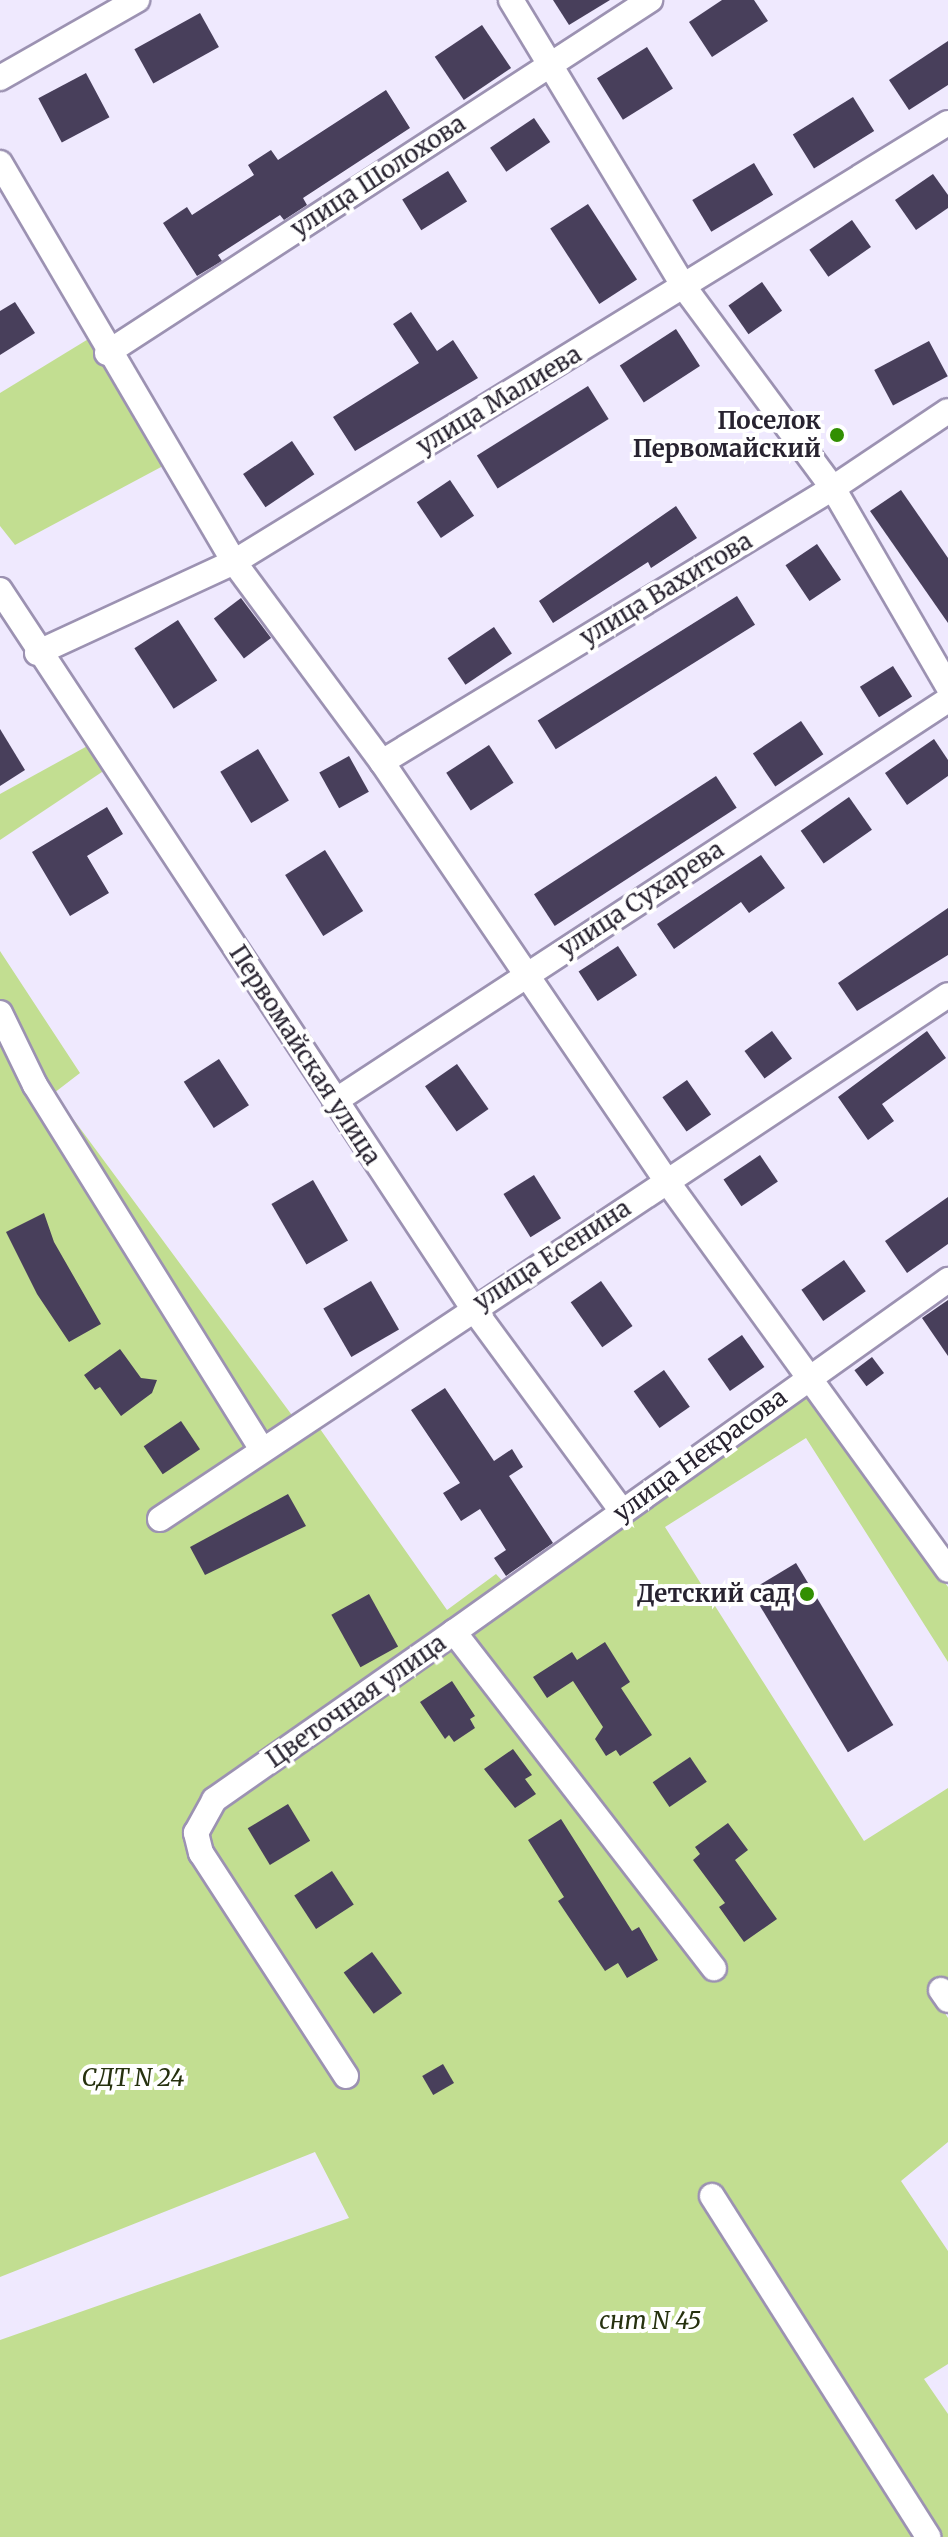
<!DOCTYPE html>
<meta charset="utf-8">
<style>
body{margin:0}
#map{position:relative;width:948px;height:2537px;overflow:hidden;background:#efe9fe;font-family:Merriweather,serif}
div>[style]{position:absolute}
[style*='--x']{left:calc(var(--x)*1px);top:calc(var(--y)*1px);width:calc(var(--w)*1px);rotate:calc(var(--a)*1deg)}
.green>*{inset:0;background:#c2de91}
.building>*{inset:0;background:#483f5b;transform-origin:0 0}
.roads{filter:drop-shadow(2px 0 #9c92b2) drop-shadow(-2px 0 #9c92b2) drop-shadow(0 2px #9c92b2) drop-shadow(0 -2px #9c92b2)}
.minor>*{height:24px;margin:-12px;padding:0 12px;transform-origin:12px;border-radius:12px;background:#fff}
.dots>*{width:22px;height:22px;translate:-50% -50%;box-sizing:border-box;border:4px solid #fff;border-radius:50%}
span{translate:-50% -50%;white-space:nowrap;text-align:center;line-height:1.15;-webkit-text-stroke:8px #fff;paint-order:stroke}
.street-label{font-size:24px;color:#282330}
.poi-label{font-size:24px;color:#282330;font-weight:700}
.right{translate:-100% -50%;text-align:right}
.park-label{font-size:24px;color:#26310f;font-style:italic}
</style>
<div id="map">
<div class="green">
<div style="clip-path:polygon(90px 338px,163px 466px,15px 545px,0 526px,0 393px)"></div>
<div style="clip-path:polygon(91px 744px,105px 770px,0 840px,0 794px)"></div>
<div style="clip-path:polygon(0 951px,80px 1073px,54px 1093px,294px 1418px,318px 1426px,447px 1610px,496px 1574px,507px 1586px,805px 1378px,948px 1587px,948px 1662px,806px 1438px,665px 1527px,864px 1841px,948px 1788px,948px 1988px,932px 1993px,948px 2018px,948px 2142px,901px 2181px,948px 2251px,948px 2364px,924px 2379px,948px 2414px,948px 2537px,0 2537px,0 2340px,349px 2218px,315px 2152px,0 2277px)"></div>
</div>
<div class="building">
<div style="clip-path:polygon(553px 0,610px 0,569px 25px)"></div>
<div style="clip-path:polygon(722px 0,754px 0,768px 21px,712px 57px,689px 22px)"></div>
<div style="left:200px;top:13px;width:39px;height:75px;rotate:61deg"></div>
<div style="left:482px;top:25px;width:52px;height:57px;rotate:56deg"></div>
<div style="clip-path:polygon(948px 41px,948px 85px,909px 110px,889px 80px)"></div>
<div style="left:647px;top:47px;width:49px;height:59px;rotate:58deg"></div>
<div style="left:86px;top:73px;width:50px;height:54px;rotate:62deg"></div>
<div style="clip-path:polygon(386px 90px,410px 128px,303px 198px,307px 205px,284px 220px,280px 215px,218px 255px,222px 261px,197px 276px,163px 223px,187px 207px,192px 215px,254px 175px,248px 165px,271px 150px,278px 160px)"></div>
<div style="left:853px;top:97px;width:40px;height:71px;rotate:58deg"></div>
<div style="left:534px;top:118px;width:29px;height:53px;rotate:56deg"></div>
<div style="left:754px;top:163px;width:37px;height:72px;rotate:59deg"></div>
<div style="left:448px;top:171px;width:36px;height:54px;rotate:58deg"></div>
<div style="clip-path:polygon(933px 174px,948px 195px,948px 208px,916px 230px,895px 200px)"></div>
<div style="left:588px;top:204px;width:90px;height:45px;rotate:57deg"></div>
<div style="left:852px;top:220px;width:33px;height:52px;rotate:55deg"></div>
<div style="left:762px;top:282px;width:35px;height:41px;rotate:55deg"></div>
<div style="clip-path:polygon(15px 302px,35px 333px,0 355px,0 311px)"></div>
<div style="clip-path:polygon(411px 312px,437px 351px,453px 340px,478px 378px,355px 451px,333px 417px,419px 363px,393px 324px)"></div>
<div style="left:676px;top:329px;width:44px;height:67px;rotate:57deg"></div>
<div style="left:929px;top:341px;width:40px;height:62px;rotate:62deg"></div>
<div style="left:588px;top:386px;width:39px;height:131px;rotate:58deg"></div>
<div style="left:292px;top:441px;width:40px;height:59px;rotate:56deg"></div>
<div style="left:450px;top:480px;width:43px;height:40px;rotate:56deg"></div>
<div style="clip-path:polygon(901px 490px,948px 558px,948px 623px,870px 511px)"></div>
<div style="clip-path:polygon(676px 506px,697px 538px,651px 568px,648px 562px,553px 623px,539px 601px)"></div>
<div style="left:817px;top:544px;width:43px;height:38px;rotate:56deg"></div>
<div style="left:737px;top:596px;width:34px;height:235px;rotate:58deg"></div>
<div style="left:241px;top:598px;width:50px;height:34px;rotate:53deg"></div>
<div style="left:178px;top:620px;width:72px;height:52px;rotate:57deg"></div>
<div style="left:494px;top:627px;width:32px;height:56px;rotate:56deg"></div>
<div style="left:893px;top:666px;width:36px;height:39px;rotate:58deg"></div>
<div style="left:801px;top:721px;width:40px;height:58px;rotate:56deg"></div>
<div style="clip-path:polygon(0 729px,25px 770px,0 786px)"></div>
<div style="clip-path:polygon(934px 739px,948px 760px,948px 776px,907px 805px,885px 773px)"></div>
<div style="left:489px;top:745px;width:45px;height:51px;rotate:57deg"></div>
<div style="left:258px;top:749px;width:60px;height:44px;rotate:59deg"></div>
<div style="left:349px;top:756px;width:41px;height:34px;rotate:61deg"></div>
<div style="left:716px;top:776px;width:38px;height:217px;rotate:57deg"></div>
<div style="left:849px;top:797px;width:40px;height:59px;rotate:55deg"></div>
<div style="clip-path:polygon(107px 807px,123px 834px,87px 856px,109px 893px,70px 916px,32px 852px)"></div>
<div style="left:325px;top:850px;width:72px;height:47px;rotate:58deg"></div>
<div style="clip-path:polygon(761px 855px,785px 888px,749px 913px,741px 902px,674px 949px,657px 924px)"></div>
<div style="clip-path:polygon(948px 908px,948px 955px,857px 1011px,838px 983px)"></div>
<div style="left:618px;top:946px;width:35px;height:47px;rotate:57deg"></div>
<div style="left:772px;top:1031px;width:34px;height:34px;rotate:54deg"></div>
<div style="clip-path:polygon(927px 1031px,946px 1058px,882px 1104px,894px 1121px,868px 1140px,838px 1097px)"></div>
<div style="left:219px;top:1059px;width:55px;height:42px;rotate:57deg"></div>
<div style="left:457px;top:1064px;width:55px;height:39px;rotate:55deg"></div>
<div style="left:687px;top:1080px;width:42px;height:30px;rotate:55deg"></div>
<div style="left:760px;top:1155px;width:32px;height:44px;rotate:56deg"></div>
<div style="left:534px;top:1175px;width:51px;height:36px;rotate:58deg"></div>
<div style="left:313px;top:1180px;width:70px;height:48px;rotate:60deg"></div>
<div style="clip-path:polygon(948px 1197px,948px 1244px,907px 1273px,885px 1241px)"></div>
<div style="clip-path:polygon(44px 1213px,54px 1242px,101px 1324px,69px 1342px,37px 1294px,6px 1232px)"></div>
<div style="left:844px;top:1260px;width:38px;height:52px;rotate:55deg"></div>
<div style="left:371px;top:1281px;width:56px;height:55px;rotate:60deg"></div>
<div style="left:601px;top:1281px;width:55px;height:37px;rotate:55deg"></div>
<div style="clip-path:polygon(948px 1300px,948px 1356px,922px 1318px)"></div>
<div style="left:742px;top:1335px;width:39px;height:42px;rotate:55deg"></div>
<div style="clip-path:polygon(120px 1349px,141px 1378px,157px 1380px,152px 1393px,121px 1416px,100px 1387px,95px 1390px,84px 1375px)"></div>
<div style="left:872px;top:1357px;width:20px;height:22px;rotate:53deg"></div>
<div style="left:664px;top:1370px;width:45px;height:37px;rotate:55deg"></div>
<div style="clip-path:polygon(445px 1388px,494px 1461px,512px 1449px,523px 1467px,509px 1476px,553px 1543px,506px 1576px,494px 1558px,506px 1550px,480px 1509px,461px 1521px,443px 1493px,460px 1483px,411px 1410px)"></div>
<div style="left:181px;top:1421px;width:34px;height:45px;rotate:56deg"></div>
<div style="clip-path:polygon(288px 1494px,306px 1526px,205px 1575px,190px 1547px)"></div>
<div style="left:796px;top:1563px;width:189px;height:53px;rotate:59deg"></div>
<div style="left:369px;top:1594px;width:60px;height:43px;rotate:61deg"></div>
<div style="clip-path:polygon(605px 1642px,630px 1682px,621px 1688px,652px 1735px,620px 1756px,616px 1750px,606px 1756px,595px 1739px,603px 1727px,573px 1681px,547px 1698px,533px 1677px,572px 1652px,577px 1660px)"></div>
<div style="clip-path:polygon(452px 1681px,475px 1716px,470px 1719px,475px 1728px,454px 1742px,449px 1735px,445px 1739px,420px 1702px)"></div>
<div style="clip-path:polygon(513px 1749px,532px 1775px,525px 1779px,536px 1794px,515px 1808px,484px 1769px)"></div>
<div style="left:690px;top:1757px;width:30px;height:45px;rotate:56deg"></div>
<div style="left:288px;top:1804px;width:43px;height:47px;rotate:59deg"></div>
<div style="clip-path:polygon(561px 1819px,632px 1931px,639px 1927px,658px 1960px,627px 1978px,618px 1963px,605px 1971px,558px 1901px,564px 1897px,528px 1840px)"></div>
<div style="clip-path:polygon(728px 1823px,748px 1850px,735px 1860px,777px 1919px,744px 1942px,719px 1907px,725px 1903px,693px 1860px,700px 1854px,695px 1847px)"></div>
<div style="left:332px;top:1871px;width:40px;height:45px;rotate:57deg"></div>
<div style="left:372px;top:1952px;width:51px;height:35px;rotate:54deg"></div>
<div style="left:443px;top:2064px;width:22px;height:24px;rotate:60deg"></div>
</div>
<div class="roads">
<div class="minor">
<div style="--x:511;--y:0;--w:335;--a:58.9"></div>
<div style="--x:684;--y:287;--w:250;--a:53.5"></div>
<div style="--x:833;--y:488;--w:229;--a:59.9"></div>
<div style="--x:0;--y:78;--w:158;--a:-29.7"></div>
<div style="--x:0;--y:163;--w:463;--a:59.6"></div>
<div style="--x:234;--y:562;--w:249;--a:53.5"></div>
<div style="--x:382;--y:762;--w:505;--a:55.81"></div>
<div style="--x:666;--y:1180;--w:481;--a:54.1"></div>
<div style="--x:107;--y:353;--w:648;--a:-33.03"></div>
<div style="--x:0;--y:590;--w:858;--a:56.64"></div>
<div style="--x:472;--y:1307;--w:253;--a:53.7"></div>
<div style="--x:37;--y:653;--w:217;--a:-24.8"></div>
<div style="--x:234;--y:562;--w:838;--a:-31.59"></div>
<div style="--x:382;--y:762;--w:528;--a:-31.28"></div>
<div style="--x:833;--y:488;--w:138;--a:-33.8"></div>
<div style="--x:0;--y:1013;--w:80;--a:64.1"></div>
<div style="--x:35;--y:1085;--w:429;--a:58.1"></div>
<div style="--x:335;--y:1101;--w:733;--a:-33.19"></div>
<div style="--x:160;--y:1519;--w:946;--a:-33.62"></div>
<div style="--x:454;--y:1632;--w:607;--a:-35.47"></div>
<div style="--x:941;--y:1990;--w:12;--a:55"></div>
<div style="--x:346;--y:2076;--w:266;--a:-123"></div>
<div style="--x:201;--y:1853;--w:21;--a:-104"></div>
<div style="--x:196;--y:1833;--w:38;--a:-61"></div>
<div style="--x:214;--y:1800;--w:293;--a:-35"></div>
<div style="--x:454;--y:1632;--w:425;--a:52.3"></div>
<div style="--x:712;--y:2196;--w:404;--a:57.6"></div>
</div>
</div>
<div class="dots">
<div style="left:837px;top:435px;background:#328f02"></div>
<div style="left:807px;top:1594px;background:#328f02"></div>
</div>
<div class="street-label">
<span style="left:378px;top:176px;rotate:-33deg">улица Шолохова</span>
<span style="left:499px;top:400px;rotate:-31deg">улица Малиева</span>
<span style="left:666px;top:589px;rotate:-31deg">улица Вахитова</span>
<span style="left:641px;top:899px;rotate:-33deg">улица Сухарева</span>
<span style="left:305px;top:1055px;rotate:57deg">Первомайская улица</span>
<span style="left:552px;top:1255px;rotate:-33deg">улица Есенина</span>
<span style="left:700px;top:1455px;rotate:-36deg">улица Некрасова</span>
<span style="left:356px;top:1701px;rotate:-35deg">Цветочная улица</span>
</div>
<div class="poi-label">
<span class="right" style="left:821px;top:435px">Поселок<br>Первомайский</span>
<span class="right" style="left:791px;top:1594px">Детский сад</span>
</div>
<div class="park-label">
<span style="left:133px;top:2078px">СДТ N 24</span>
<span style="left:650px;top:2321px">снт N 45</span>
</div>
</div>
